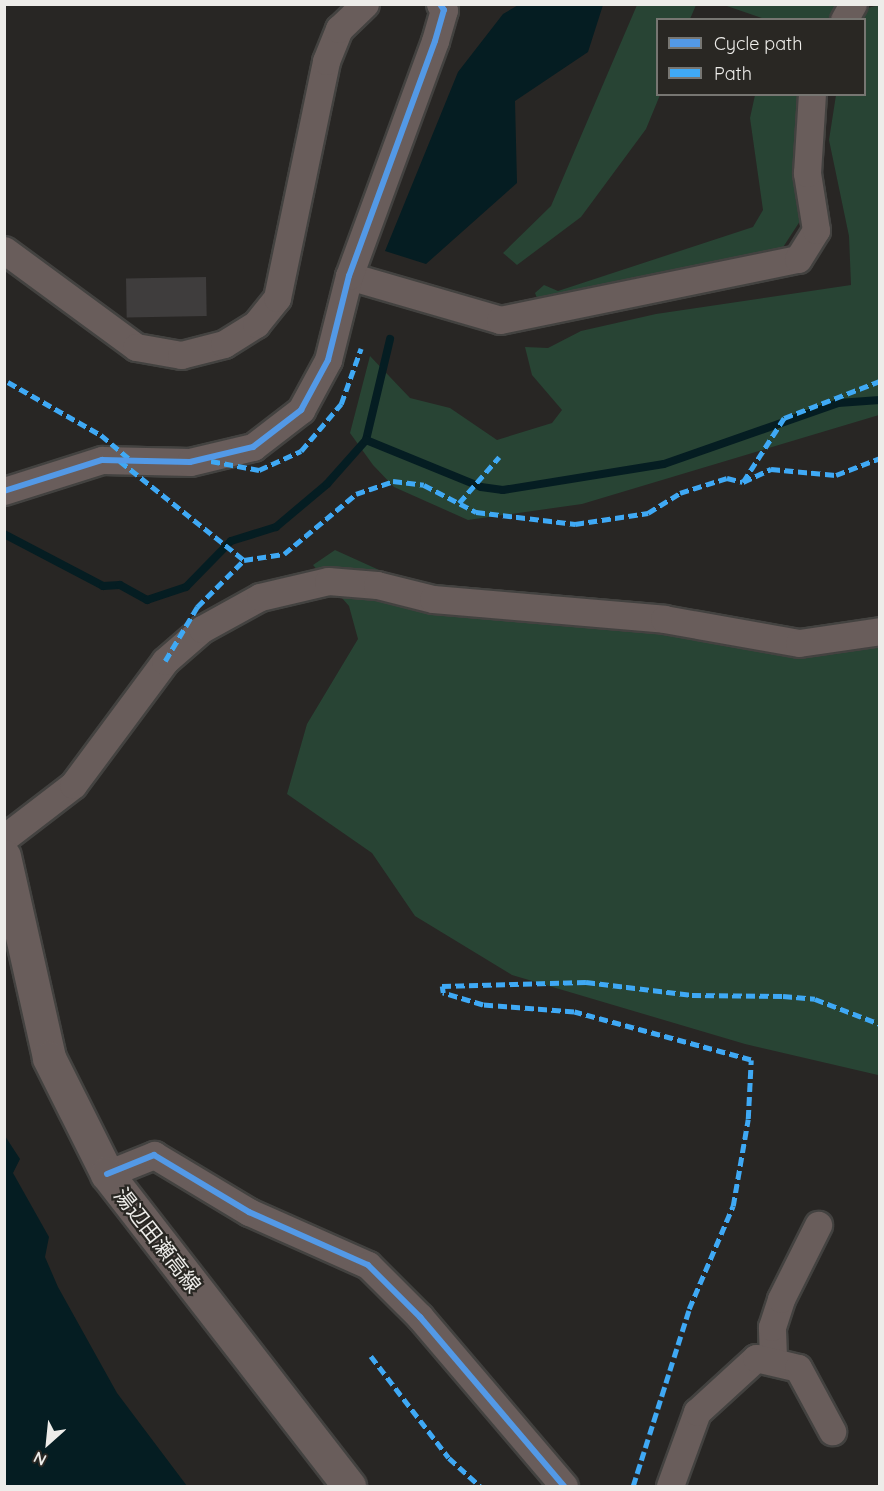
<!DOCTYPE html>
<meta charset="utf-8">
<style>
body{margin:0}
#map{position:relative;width:884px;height:1491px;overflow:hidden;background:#282624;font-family:Quicksand,"Noto Sans JP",sans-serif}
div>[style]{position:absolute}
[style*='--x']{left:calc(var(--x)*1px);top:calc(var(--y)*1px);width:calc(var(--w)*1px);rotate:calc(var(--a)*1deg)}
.green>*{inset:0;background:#284434}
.water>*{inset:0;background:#051d22}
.stream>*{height:8px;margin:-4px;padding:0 4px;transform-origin:4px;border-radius:4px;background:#051d22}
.building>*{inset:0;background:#3f3d3d;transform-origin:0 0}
.roads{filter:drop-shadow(2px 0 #434240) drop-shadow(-2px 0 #434240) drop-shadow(0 2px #434240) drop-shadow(0 -2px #434240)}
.minor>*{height:27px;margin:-13.5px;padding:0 13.5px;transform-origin:13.5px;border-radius:13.5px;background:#695d5b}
.major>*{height:33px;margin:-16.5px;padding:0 16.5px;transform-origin:16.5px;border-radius:16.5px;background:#695d5b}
.quiet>*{height:4.5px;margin-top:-2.25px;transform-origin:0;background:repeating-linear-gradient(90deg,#3fa9f5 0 9px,transparent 0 13.5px)}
.cycleway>*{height:6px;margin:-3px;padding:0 3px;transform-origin:3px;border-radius:3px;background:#5399e6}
span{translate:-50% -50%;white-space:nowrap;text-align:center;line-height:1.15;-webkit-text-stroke:4.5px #292723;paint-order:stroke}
.street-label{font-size:21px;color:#edece9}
.frame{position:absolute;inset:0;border:6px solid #edece9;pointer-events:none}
.legend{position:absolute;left:656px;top:18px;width:210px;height:78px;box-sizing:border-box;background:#292723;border:2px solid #777672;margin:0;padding:8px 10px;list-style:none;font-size:18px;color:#edece9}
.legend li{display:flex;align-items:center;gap:12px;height:30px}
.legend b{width:30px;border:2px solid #777672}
.north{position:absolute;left:18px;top:1413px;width:60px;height:60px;-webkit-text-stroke:4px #292723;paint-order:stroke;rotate:207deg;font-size:16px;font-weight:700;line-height:24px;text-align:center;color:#edece9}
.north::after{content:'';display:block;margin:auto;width:21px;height:27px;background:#edece9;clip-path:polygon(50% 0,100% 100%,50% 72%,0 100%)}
</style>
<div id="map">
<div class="green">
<div style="clip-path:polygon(637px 5px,696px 5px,690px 19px,658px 20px,660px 95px,646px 129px,581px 217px,517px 265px,503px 253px,551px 206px)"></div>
<div style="clip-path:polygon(724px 5px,836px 4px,836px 5px,828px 19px,768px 20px)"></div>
<div style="clip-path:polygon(880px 5px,879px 415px,582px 504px,468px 520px,394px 487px,373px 465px,350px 433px,370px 356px,410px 398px,450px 408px,497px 440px,552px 423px,562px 410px,532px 375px,525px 347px,548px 348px,581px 331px,656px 314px,851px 285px,849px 236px,829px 140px,836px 95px,864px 94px,861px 19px,867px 8px)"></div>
<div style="clip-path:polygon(755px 95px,801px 95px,802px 218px,778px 255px,540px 306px,535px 293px,544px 285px,558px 291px,753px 227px,763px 210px,750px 118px)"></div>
<div style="clip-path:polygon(335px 550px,410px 584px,879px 641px,879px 1080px,878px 1075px,745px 1044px,512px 975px,415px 916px,372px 853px,287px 794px,307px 724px,358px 639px,349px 606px,313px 565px)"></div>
</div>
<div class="water">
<div style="clip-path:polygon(520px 4px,603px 5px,588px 52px,515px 101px,517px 183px,426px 264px,385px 251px,458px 72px,503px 14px)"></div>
<div style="clip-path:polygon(5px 1136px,20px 1159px,13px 1173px,49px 1237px,45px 1257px,58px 1287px,117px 1393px,187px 1486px,5px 1486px)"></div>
</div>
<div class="stream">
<div style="--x:366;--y:440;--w:104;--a:-76.6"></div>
<div style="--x:4;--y:534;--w:112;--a:27.7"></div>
<div style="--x:103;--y:586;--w:17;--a:-3"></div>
<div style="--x:120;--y:585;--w:31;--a:29"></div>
<div style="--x:147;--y:600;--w:41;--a:-18.4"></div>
<div style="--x:186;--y:587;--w:64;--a:-45.6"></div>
<div style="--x:231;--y:541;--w:47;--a:-17.3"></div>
<div style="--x:276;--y:527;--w:67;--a:-40.1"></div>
<div style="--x:327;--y:484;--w:59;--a:-48.4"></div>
<div style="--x:366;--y:440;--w:124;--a:22.2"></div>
<div style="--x:481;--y:487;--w:22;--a:8"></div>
<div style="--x:503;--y:490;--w:163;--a:-9.2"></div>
<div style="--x:664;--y:464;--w:184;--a:-19.3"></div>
<div style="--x:838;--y:403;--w:42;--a:-4.1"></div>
</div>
<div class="building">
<div style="left:206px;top:277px;width:39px;height:80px;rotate:89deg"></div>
</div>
<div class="roads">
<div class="minor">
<div style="--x:844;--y:20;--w:18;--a:-61"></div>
<div style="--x:4;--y:250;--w:164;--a:36.3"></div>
<div style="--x:136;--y:347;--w:46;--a:10.1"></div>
<div style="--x:181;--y:355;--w:44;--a:-14.3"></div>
<div style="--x:224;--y:344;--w:38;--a:-32"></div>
<div style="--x:256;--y:324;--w:33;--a:-51"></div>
<div style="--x:277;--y:298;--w:242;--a:-78.3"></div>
<div style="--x:326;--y:61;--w:35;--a:-68"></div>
<div style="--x:339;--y:29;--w:36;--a:-44"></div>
<div style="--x:349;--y:276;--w:157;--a:16.2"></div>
<div style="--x:500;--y:320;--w:304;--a:-11.6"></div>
<div style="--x:798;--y:259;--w:34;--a:-58"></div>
<div style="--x:816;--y:230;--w:58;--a:-99"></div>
<div style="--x:807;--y:173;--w:79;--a:-86.4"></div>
<div style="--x:4;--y:491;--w:103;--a:-17.6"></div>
<div style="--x:102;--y:460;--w:88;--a:1.3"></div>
<div style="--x:190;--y:462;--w:65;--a:-13.4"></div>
<div style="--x:253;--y:447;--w:61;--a:-37.6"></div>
<div style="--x:301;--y:410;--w:57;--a:-61.6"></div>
<div style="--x:328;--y:360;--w:87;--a:-76"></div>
<div style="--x:349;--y:276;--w:250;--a:-69.9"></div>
<div style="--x:435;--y:41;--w:32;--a:-74"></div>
<div style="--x:444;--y:10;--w:7;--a:-124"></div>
<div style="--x:4;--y:838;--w:87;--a:-37.5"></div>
<div style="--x:73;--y:785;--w:154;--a:-53.4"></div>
<div style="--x:165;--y:661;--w:49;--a:-40.9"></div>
<div style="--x:202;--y:629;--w:66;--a:-28.9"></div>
<div style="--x:260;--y:597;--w:70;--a:-13.2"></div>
<div style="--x:328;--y:581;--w:49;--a:4.7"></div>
<div style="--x:377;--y:585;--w:58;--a:14"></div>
<div style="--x:433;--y:599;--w:232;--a:4.9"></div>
<div style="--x:664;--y:619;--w:137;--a:10.1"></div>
<div style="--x:799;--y:643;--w:82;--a:-8.4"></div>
<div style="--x:107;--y:1174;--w:51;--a:-22"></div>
<div style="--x:154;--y:1155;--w:111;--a:31"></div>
<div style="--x:249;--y:1212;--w:130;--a:24"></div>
<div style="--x:368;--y:1265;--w:74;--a:45"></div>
<div style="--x:420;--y:1317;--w:222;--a:49.6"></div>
<div style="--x:773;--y:1358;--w:31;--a:-92"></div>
<div style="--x:772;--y:1327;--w:29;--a:-72"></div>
<div style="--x:781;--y:1299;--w:83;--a:-63.4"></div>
<div style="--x:670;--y:1486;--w:79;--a:-70"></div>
<div style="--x:697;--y:1412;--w:80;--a:-42.5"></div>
<div style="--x:756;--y:1358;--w:43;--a:13.4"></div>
<div style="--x:798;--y:1368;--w:72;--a:61.6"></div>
</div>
<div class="major">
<div style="--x:4;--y:856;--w:207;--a:77.4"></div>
<div style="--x:49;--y:1058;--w:130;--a:63.4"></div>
<div style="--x:107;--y:1174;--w:395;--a:52.2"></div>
</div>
</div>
<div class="quiet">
<div style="--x:8;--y:382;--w:107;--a:29.7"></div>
<div style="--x:101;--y:435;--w:40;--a:40"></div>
<div style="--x:120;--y:461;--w:159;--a:38.6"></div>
<div style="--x:211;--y:461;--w:49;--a:10.6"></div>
<div style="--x:259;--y:470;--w:46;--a:-24.3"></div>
<div style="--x:301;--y:451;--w:62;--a:-49.6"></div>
<div style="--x:341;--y:404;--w:59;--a:-70.3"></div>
<div style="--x:743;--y:482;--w:76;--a:-57.4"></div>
<div style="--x:784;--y:418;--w:103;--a:-21.1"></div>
<div style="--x:459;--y:503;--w:61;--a:-49"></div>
<div style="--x:165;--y:661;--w:63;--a:-59.3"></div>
<div style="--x:197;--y:607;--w:66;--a:-45"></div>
<div style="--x:244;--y:560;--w:40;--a:-8.5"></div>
<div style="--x:284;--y:554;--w:94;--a:-39.8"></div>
<div style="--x:356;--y:494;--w:39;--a:-19"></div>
<div style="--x:393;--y:481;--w:31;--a:7"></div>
<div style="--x:424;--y:485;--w:59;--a:27.4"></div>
<div style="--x:476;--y:512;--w:100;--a:6.9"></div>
<div style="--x:575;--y:524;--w:74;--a:-8.6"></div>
<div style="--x:648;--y:513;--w:38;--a:-32"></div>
<div style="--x:680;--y:493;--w:49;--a:-17.7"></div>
<div style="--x:727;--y:478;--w:16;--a:14"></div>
<div style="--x:743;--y:482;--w:31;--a:-25"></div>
<div style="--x:771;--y:469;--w:65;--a:5.3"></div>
<div style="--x:836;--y:475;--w:47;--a:-21.1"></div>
<div style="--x:371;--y:1356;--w:128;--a:52.6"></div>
<div style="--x:449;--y:1458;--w:42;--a:42.1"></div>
<div style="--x:633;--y:1486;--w:186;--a:-72.4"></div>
<div style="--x:689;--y:1309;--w:112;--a:-66.9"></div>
<div style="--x:733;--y:1206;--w:88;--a:-80.2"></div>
<div style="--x:748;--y:1119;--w:59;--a:-87.1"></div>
<div style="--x:751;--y:1060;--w:183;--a:-164.8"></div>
<div style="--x:574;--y:1012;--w:91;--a:-175.6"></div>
<div style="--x:483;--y:1005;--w:42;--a:-163.3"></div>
<div style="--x:443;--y:993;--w:7;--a:-98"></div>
<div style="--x:442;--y:986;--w:144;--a:-1.6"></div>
<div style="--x:586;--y:982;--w:107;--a:7"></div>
<div style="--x:692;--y:995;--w:91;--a:0.6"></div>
<div style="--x:783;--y:996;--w:32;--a:5"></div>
<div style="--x:815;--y:999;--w:70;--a:21"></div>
</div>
<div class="cycleway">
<div style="--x:4;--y:491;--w:103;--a:-17.6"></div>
<div style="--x:102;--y:460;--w:88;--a:1.3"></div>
<div style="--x:190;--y:462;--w:65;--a:-13.4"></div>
<div style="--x:253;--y:447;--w:61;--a:-37.6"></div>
<div style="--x:301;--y:410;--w:57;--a:-61.6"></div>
<div style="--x:328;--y:360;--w:87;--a:-76"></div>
<div style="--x:349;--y:276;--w:250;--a:-69.9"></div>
<div style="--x:435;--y:41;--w:32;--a:-74"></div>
<div style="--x:444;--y:10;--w:7;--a:-124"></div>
<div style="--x:107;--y:1174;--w:51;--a:-22"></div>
<div style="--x:154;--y:1155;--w:111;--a:31"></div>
<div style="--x:249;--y:1212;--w:130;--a:24"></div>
<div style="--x:368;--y:1265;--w:74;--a:45"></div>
<div style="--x:420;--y:1317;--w:222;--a:49.6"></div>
</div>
<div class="street-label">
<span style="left:158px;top:1240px;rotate:52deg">湯辺田瀬高線</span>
</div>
<div class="frame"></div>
<ul class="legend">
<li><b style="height:8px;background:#5399e6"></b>Cycle path</li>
<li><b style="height:8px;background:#3fa9f5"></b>Path</li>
</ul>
<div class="north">N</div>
</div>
